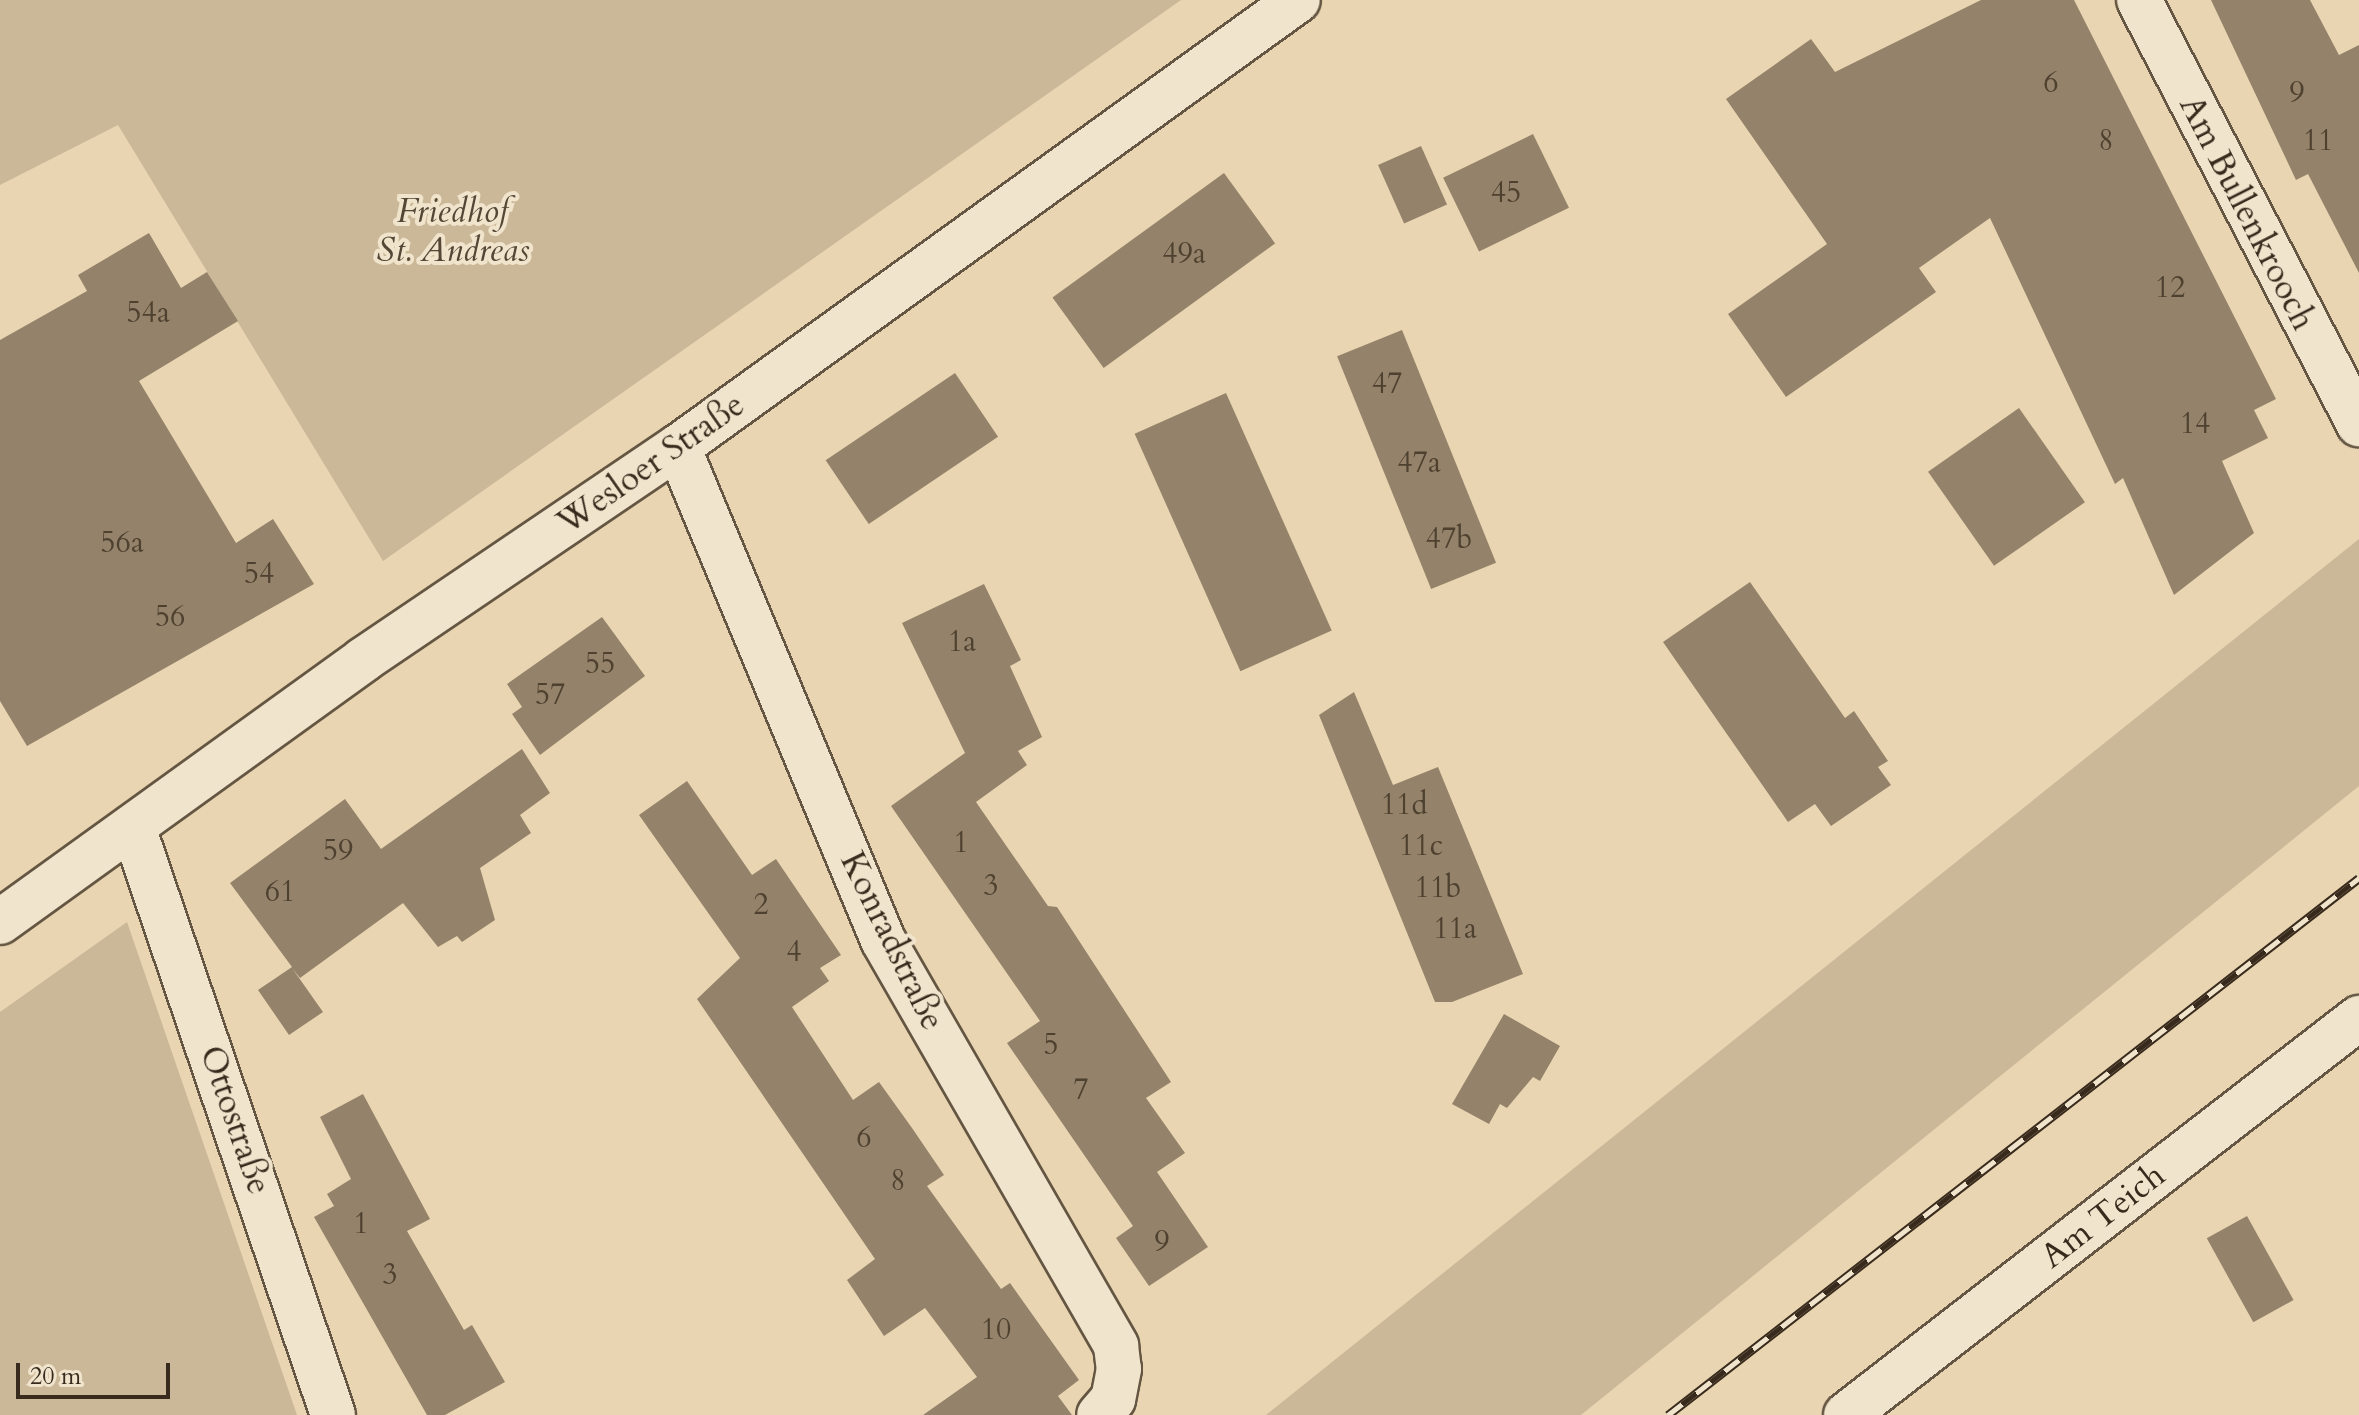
<!DOCTYPE html>
<meta charset="utf-8">
<style>
body{margin:0}
#map{position:relative;width:2359px;height:1415px;overflow:hidden;background:#e9d5b1;font-family:Cardo,serif}
div>[style]{position:absolute}
[style*='--x']{left:calc(var(--x)*1px);top:calc(var(--y)*1px);width:calc(var(--w)*1px);rotate:calc(var(--a)*1deg)}
.green>*{inset:0;background:#cbb898}
.building>*{inset:0;background:#94836a;transform-origin:0 0}
.roads{filter:drop-shadow(2px 0 #645642) drop-shadow(-2px 0 #645642) drop-shadow(0 2px #645642) drop-shadow(0 -2px #645642)}
.minor>*{height:44px;margin:-22px;padding:0 22px;transform-origin:22px;border-radius:22px;background:#f1e4cc}
.tertiary>*{height:44px;margin:-22px;padding:0 22px;transform-origin:22px;border-radius:22px;background:#f1e4cc}
.rail>*{height:9px;margin-top:-4.5px;transform-origin:0;background:repeating-linear-gradient(90deg,#f1e4cc 0 18px,#382b1d 0 36px);box-sizing:border-box;border-block:2px solid #382b1d}
span{translate:-50% -50%;white-space:nowrap;text-align:center;line-height:1.15;-webkit-text-stroke:8px #f1e4cc;paint-order:stroke}
.number-label{font-size:30px;color:#4f4130}
.number-label span{-webkit-text-stroke-width:0}
.park-label{font-size:34px;color:#554736;font-style:italic}
.street-label{font-size:34px;color:#382b1d}
.scale{position:absolute;left:16px;top:1363px;width:154px;height:36px;box-sizing:border-box;border:4px solid #382b1d;border-top:0;padding-left:10px;font-size:24px;line-height:28px;white-space:nowrap;color:#382b1d;-webkit-text-stroke:6px #f1e4cc;paint-order:stroke}
</style>
<div id="map">
<div class="green">
<div style="clip-path:polygon(0 0,1181px 0,383px 561px,118px 125px,0 185px)"></div>
<div style="clip-path:polygon(2359px 539px,2359px 786px,1581px 1415px,1266px 1415px)"></div>
<div style="clip-path:polygon(127px 922px,297px 1415px,0 1415px,0 1012px)"></div>
</div>
<div class="building">
<div style="clip-path:polygon(1981px 0,2074px 0,2276px 399px,2254px 410px,2268px 438px,2222px 461px,2254px 533px,2174px 595px,2123px 478px,2115px 484px,1990px 218px,1919px 268px,1936px 292px,1786px 397px,1728px 314px,1827px 244px,1726px 99px,1811px 39px,1835px 72px)"></div>
<div style="clip-path:polygon(2211px 0,2310px 0,2339px 55px,2359px 45px,2359px 273px,2308px 174px,2296px 180px)"></div>
<div style="left:1533px;top:134px;width:82px;height:100px;rotate:64deg"></div>
<div style="left:1421px;top:146px;width:64px;height:47px;rotate:66deg"></div>
<div style="left:1224px;top:173px;width:87px;height:212px;rotate:54deg"></div>
<div style="clip-path:polygon(149px 233px,181px 288px,207px 272px,238px 321px,139px 381px,236px 543px,273px 519px,314px 584px,27px 746px,0 701px,0 340px,87px 291px,78px 275px)"></div>
<div style="left:1402px;top:330px;width:251px;height:70px;rotate:68deg"></div>
<div style="left:955px;top:373px;width:77px;height:156px;rotate:56deg"></div>
<div style="left:1226px;top:393px;width:260px;height:100px;rotate:66deg"></div>
<div style="left:2019px;top:408px;width:115px;height:111px;rotate:55deg"></div>
<div style="clip-path:polygon(1750px 582px,1845px 718px,1854px 711px,1888px 761px,1878px 767px,1891px 785px,1831px 826px,1815px 804px,1788px 822px,1663px 642px)"></div>
<div style="clip-path:polygon(984px 584px,1021px 660px,1010px 666px,1042px 737px,1018px 751px,1027px 765px,976px 802px,1048px 906px,1057px 907px,1171px 1082px,1146px 1098px,1185px 1153px,1157px 1172px,1208px 1247px,1149px 1286px,1116px 1238px,1133px 1226px,1007px 1043px,1040px 1021px,891px 806px,965px 753px,902px 623px)"></div>
<div style="clip-path:polygon(602px 617px,645px 676px,540px 755px,512px 714px,522px 707px,507px 684px)"></div>
<div style="clip-path:polygon(1354px 692px,1393px 785px,1438px 767px,1523px 974px,1452px 1002px,1435px 1002px,1319px 715px)"></div>
<div style="clip-path:polygon(522px 749px,550px 793px,520px 815px,531px 833px,480px 868px,495px 920px,462px 942px,457px 936px,438px 947px,403px 903px,300px 978px,292px 968px,323px 1012px,289px 1035px,258px 990px,292px 967px,230px 883px,345px 799px,381px 849px)"></div>
<div style="clip-path:polygon(687px 781px,752px 875px,776px 859px,841px 955px,820px 968px,829px 981px,792px 1007px,853px 1100px,879px 1082px,912px 1128px,944px 1175px,927px 1186px,1001px 1289px,1010px 1283px,1079px 1380px,1058px 1396px,1072px 1415px,923px 1415px,977px 1377px,925px 1308px,884px 1336px,847px 1280px,875px 1259px,697px 999px,740px 958px,639px 815px)"></div>
<div style="clip-path:polygon(1504px 1014px,1560px 1046px,1540px 1081px,1533px 1077px,1507px 1108px,1500px 1104px,1489px 1124px,1452px 1104px)"></div>
<div style="clip-path:polygon(363px 1094px,430px 1219px,407px 1231px,464px 1330px,472px 1325px,505px 1382px,445px 1415px,427px 1415px,314px 1217px,334px 1206px,327px 1194px,351px 1179px,320px 1117px)"></div>
<div style="left:2247px;top:1216px;width:96px;height:46px;rotate:61deg"></div>
</div>
<div class="roads">
<div class="minor">
<div style="--x:2139;--y:0;--w:478;--a:62.6"></div>
<div style="--x:678;--y:447;--w:534;--a:67.42"></div>
<div style="--x:883;--y:940;--w:468;--a:60.1"></div>
<div style="--x:1116;--y:1346;--w:23;--a:83"></div>
<div style="--x:1119;--y:1369;--w:31;--a:101"></div>
<div style="--x:1113;--y:1399;--w:21;--a:131"></div>
<div style="--x:133;--y:827;--w:621;--a:71.21"></div>
<div style="--x:1846;--y:1415;--w:649;--a:-37.74"></div>
</div>
<div class="tertiary">
<div style="--x:0;--y:922;--w:448;--a:-35.8"></div>
<div style="--x:363;--y:660;--w:380;--a:-34.1"></div>
<div style="--x:678;--y:447;--w:764;--a:-35.79"></div>
</div>
</div>
<div class="rail">
<div style="--x:1668;--y:1415;--w:875;--a:-37.85"></div>
</div>
<div class="number-label">
<span style="left:2051px;top:83px">6</span>
<span style="left:2297px;top:93px">9</span>
<span style="left:2106px;top:141px">8</span>
<span style="left:2318px;top:141px">11</span>
<span style="left:1506px;top:193px">45</span>
<span style="left:1184px;top:254px">49a</span>
<span style="left:2170px;top:288px">12</span>
<span style="left:148px;top:313px">54a</span>
<span style="left:1387px;top:384px">47</span>
<span style="left:2195px;top:424px">14</span>
<span style="left:1419px;top:463px">47a</span>
<span style="left:1449px;top:539px">47b</span>
<span style="left:122px;top:543px">56a</span>
<span style="left:259px;top:574px">54</span>
<span style="left:170px;top:617px">56</span>
<span style="left:962px;top:642px">1a</span>
<span style="left:600px;top:664px">55</span>
<span style="left:550px;top:695px">57</span>
<span style="left:1404px;top:805px">11d</span>
<span style="left:961px;top:843px">1</span>
<span style="left:1421px;top:846px">11c</span>
<span style="left:338px;top:851px">59</span>
<span style="left:991px;top:886px">3</span>
<span style="left:1438px;top:888px">11b</span>
<span style="left:280px;top:892px">61</span>
<span style="left:761px;top:905px">2</span>
<span style="left:1455px;top:929px">11a</span>
<span style="left:794px;top:952px">4</span>
<span style="left:1051px;top:1045px">5</span>
<span style="left:1081px;top:1090px">7</span>
<span style="left:864px;top:1138px">6</span>
<span style="left:898px;top:1181px">8</span>
<span style="left:361px;top:1224px">1</span>
<span style="left:1162px;top:1242px">9</span>
<span style="left:390px;top:1275px">3</span>
<span style="left:996px;top:1330px">10</span>
</div>
<div class="park-label">
<span style="left:453px;top:231px">Friedhof<br>St. Andreas</span>
</div>
<div class="street-label">
<span style="left:2247px;top:213px;rotate:63deg">Am Bullenkrooch</span>
<span style="left:651px;top:464px;rotate:-35deg">Wesloer Straße</span>
<span style="left:892px;top:941px;rotate:64deg">Konradstraße</span>
<span style="left:235px;top:1120px;rotate:71deg">Ottostraße</span>
<span style="left:2103px;top:1216px;rotate:-38deg">Am Teich</span>
</div>
<div class="scale">20 m</div>
</div>
